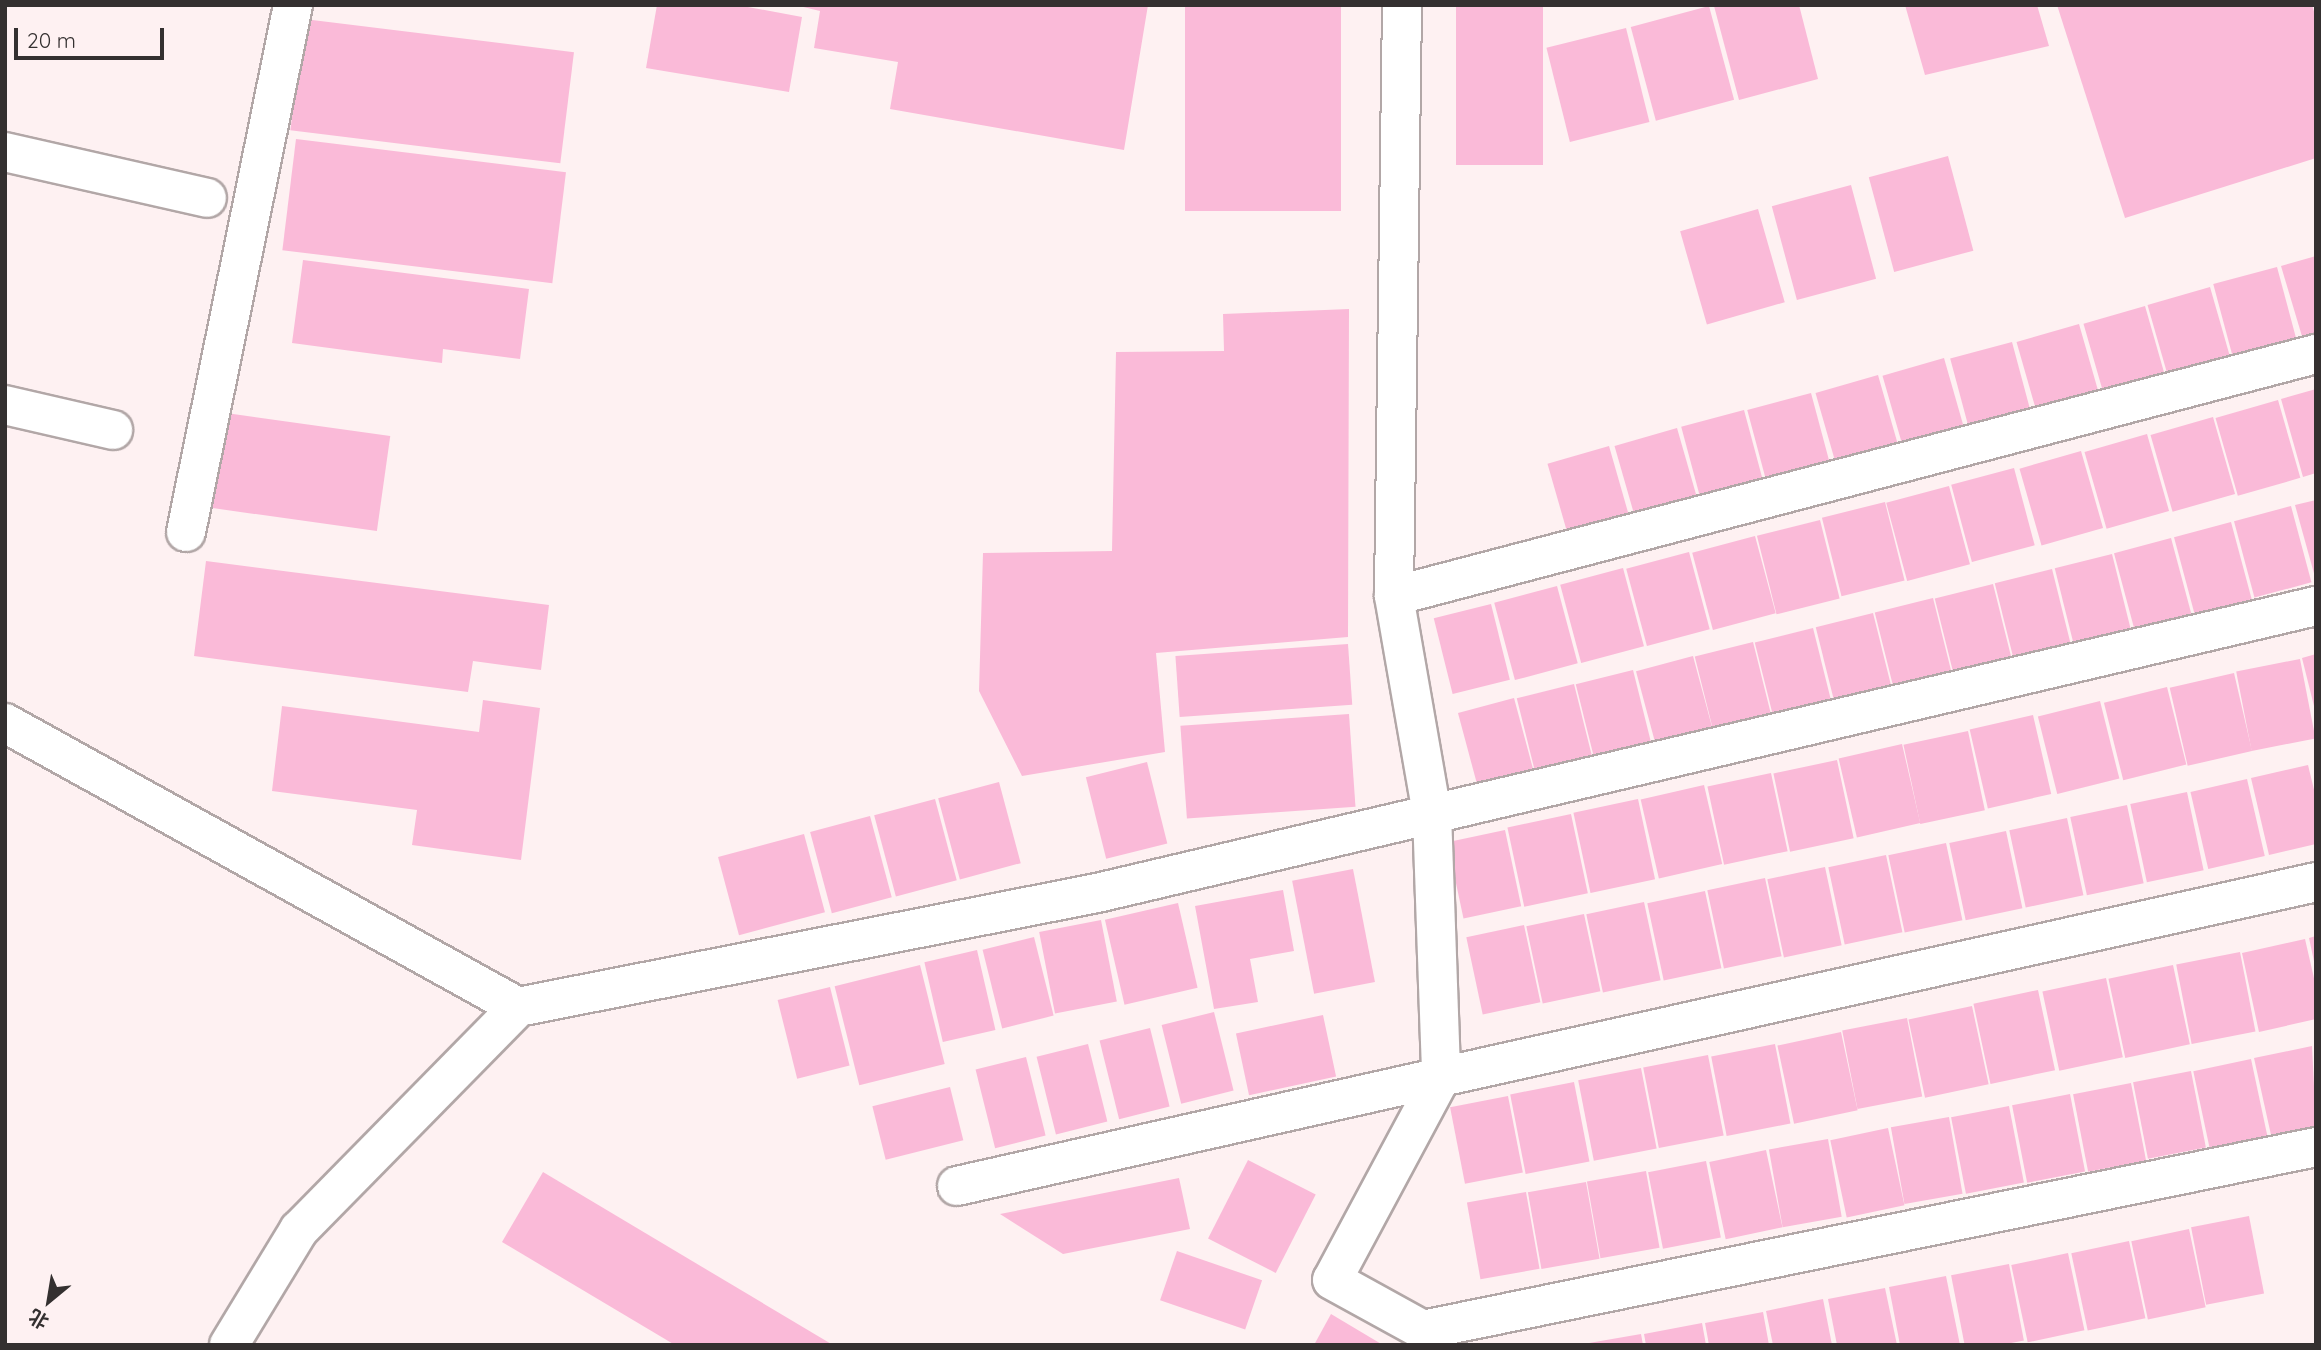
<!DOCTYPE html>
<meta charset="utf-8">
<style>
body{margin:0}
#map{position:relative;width:2321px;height:1350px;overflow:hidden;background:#fef1f2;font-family:Quicksand,"Noto Sans SC",sans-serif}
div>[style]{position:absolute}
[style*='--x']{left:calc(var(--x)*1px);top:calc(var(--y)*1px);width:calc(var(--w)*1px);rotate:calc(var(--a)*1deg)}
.building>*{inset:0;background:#fabad8;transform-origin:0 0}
.roads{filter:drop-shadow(2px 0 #b2a7a7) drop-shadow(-2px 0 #b2a7a7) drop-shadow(0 2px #b2a7a7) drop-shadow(0 -2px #b2a7a7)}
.minor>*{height:38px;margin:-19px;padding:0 19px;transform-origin:19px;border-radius:19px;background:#fff}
span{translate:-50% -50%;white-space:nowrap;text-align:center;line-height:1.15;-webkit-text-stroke:7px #fef1f2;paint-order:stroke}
.frame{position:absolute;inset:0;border:7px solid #343030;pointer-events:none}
.north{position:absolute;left:14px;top:1266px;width:70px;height:70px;-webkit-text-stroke:5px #fef1f2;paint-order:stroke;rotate:210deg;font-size:19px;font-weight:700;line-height:28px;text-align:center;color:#343030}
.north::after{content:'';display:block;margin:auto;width:24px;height:32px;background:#343030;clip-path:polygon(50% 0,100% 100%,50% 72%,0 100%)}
.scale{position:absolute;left:14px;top:28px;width:150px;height:32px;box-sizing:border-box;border:4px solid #343030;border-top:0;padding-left:9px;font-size:21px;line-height:24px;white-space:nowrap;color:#343030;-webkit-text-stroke:5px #fef1f2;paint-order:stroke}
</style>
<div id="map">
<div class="building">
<div style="clip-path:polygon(657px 5px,737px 5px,802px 17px,789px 92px,646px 68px)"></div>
<div style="clip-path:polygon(795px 5px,1148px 5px,1124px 150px,890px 109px,898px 62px,814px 48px,820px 11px)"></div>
<div style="left:1185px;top:5px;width:156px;height:206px"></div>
<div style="left:1456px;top:5px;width:87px;height:160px"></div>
<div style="clip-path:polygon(1799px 5px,1818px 79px,1739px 100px,1714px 6px)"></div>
<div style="clip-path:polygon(1905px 5px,2037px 5px,2049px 46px,1925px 75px)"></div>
<div style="clip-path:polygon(2057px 5px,2312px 5px,2316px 18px,2316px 158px,2125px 218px)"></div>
<div style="left:1709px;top:6px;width:97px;height:81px;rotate:75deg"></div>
<div style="left:304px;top:19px;width:272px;height:112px;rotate:7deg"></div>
<div style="left:1626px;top:28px;width:97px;height:82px;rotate:76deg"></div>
<div style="left:296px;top:139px;width:272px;height:112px;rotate:7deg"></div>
<div style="left:1948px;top:156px;width:98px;height:82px;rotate:75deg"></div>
<div style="left:1851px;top:185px;width:97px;height:82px;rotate:75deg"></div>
<div style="left:1758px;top:209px;width:97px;height:81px;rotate:74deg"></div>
<div style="clip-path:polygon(2316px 256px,2316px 340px,2304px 343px,2281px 266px)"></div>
<div style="clip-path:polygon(303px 260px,529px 289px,520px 359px,443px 349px,442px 363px,292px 343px)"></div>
<div style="left:2277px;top:267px;width:81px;height:66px;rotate:75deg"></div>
<div style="left:2210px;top:287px;width:81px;height:65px;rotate:74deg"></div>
<div style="left:2145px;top:306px;width:81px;height:64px;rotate:74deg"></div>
<div style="clip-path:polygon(1349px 309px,1348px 637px,1156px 653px,1165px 752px,1022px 776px,979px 691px,983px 553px,1112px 551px,1116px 352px,1224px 351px,1223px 314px)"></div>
<div style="left:2079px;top:324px;width:80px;height:65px;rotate:74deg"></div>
<div style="left:2012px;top:342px;width:80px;height:64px;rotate:75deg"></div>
<div style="left:1944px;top:358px;width:80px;height:64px;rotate:74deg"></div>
<div style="left:1878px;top:375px;width:80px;height:65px;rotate:74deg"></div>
<div style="clip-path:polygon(2316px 389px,2316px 473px,2303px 477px,2281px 399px)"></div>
<div style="left:1811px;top:393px;width:81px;height:66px;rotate:75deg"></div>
<div style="left:2278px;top:400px;width:81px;height:65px;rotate:74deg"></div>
<div style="left:1744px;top:410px;width:80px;height:65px;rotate:75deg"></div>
<div style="left:212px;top:411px;width:180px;height:96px;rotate:8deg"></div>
<div style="left:2213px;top:417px;width:80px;height:65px;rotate:74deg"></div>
<div style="left:1677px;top:428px;width:81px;height:65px;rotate:74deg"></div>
<div style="left:2147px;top:434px;width:80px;height:65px;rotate:74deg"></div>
<div style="left:1609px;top:446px;width:81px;height:64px;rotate:74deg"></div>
<div style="left:2081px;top:451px;width:80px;height:64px;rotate:74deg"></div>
<div style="left:2014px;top:468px;width:80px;height:65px;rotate:75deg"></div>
<div style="left:1949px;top:486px;width:81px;height:65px;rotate:75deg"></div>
<div style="clip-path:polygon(2316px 500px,2316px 577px,2315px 577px,2295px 505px)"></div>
<div style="left:1885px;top:502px;width:81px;height:65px;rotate:76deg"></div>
<div style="left:2291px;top:506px;width:79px;height:59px;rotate:75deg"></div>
<div style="left:1820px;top:520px;width:81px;height:65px;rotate:76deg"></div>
<div style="left:2231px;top:522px;width:80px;height:59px;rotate:75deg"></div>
<div style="left:1755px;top:536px;width:80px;height:65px;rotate:75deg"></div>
<div style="left:2171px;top:538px;width:80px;height:59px;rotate:75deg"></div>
<div style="left:1689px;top:552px;width:80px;height:65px;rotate:75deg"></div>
<div style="left:2112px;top:554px;width:78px;height:59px;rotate:76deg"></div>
<div style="clip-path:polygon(206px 561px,549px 605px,541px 670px,473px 661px,468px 692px,194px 656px)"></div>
<div style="left:1623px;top:568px;width:81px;height:65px;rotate:75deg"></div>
<div style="left:2052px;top:569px;width:79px;height:59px;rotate:76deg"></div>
<div style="left:1993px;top:584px;width:79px;height:60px;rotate:76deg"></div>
<div style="left:1557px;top:586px;width:80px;height:65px;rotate:75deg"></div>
<div style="left:1933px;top:598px;width:79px;height:60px;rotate:76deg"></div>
<div style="left:1491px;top:604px;width:78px;height:59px;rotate:76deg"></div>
<div style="left:1873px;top:613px;width:79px;height:59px;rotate:76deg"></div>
<div style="left:1813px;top:628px;width:78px;height:60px;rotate:76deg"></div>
<div style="left:1753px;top:642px;width:79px;height:60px;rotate:76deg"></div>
<div style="left:1348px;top:644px;width:61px;height:173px;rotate:86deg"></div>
<div style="clip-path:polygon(2316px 654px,2316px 710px,2315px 710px,2302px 658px)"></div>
<div style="left:1693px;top:656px;width:80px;height:59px;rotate:75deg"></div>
<div style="left:2300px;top:659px;width:81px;height:65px;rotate:79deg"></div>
<div style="left:1633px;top:670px;width:79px;height:59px;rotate:76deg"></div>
<div style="left:2234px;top:673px;width:80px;height:66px;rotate:77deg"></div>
<div style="left:1574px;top:684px;width:79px;height:59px;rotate:76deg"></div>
<div style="left:2167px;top:687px;width:80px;height:65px;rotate:76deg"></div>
<div style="left:1514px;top:698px;width:80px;height:58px;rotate:75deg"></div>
<div style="clip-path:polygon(483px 700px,540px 708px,521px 860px,412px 845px,417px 810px,272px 791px,282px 706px,479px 732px)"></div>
<div style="left:2100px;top:701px;width:80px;height:64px;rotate:76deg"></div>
<div style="left:1349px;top:714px;width:93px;height:169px;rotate:86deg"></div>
<div style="left:2033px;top:715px;width:81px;height:65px;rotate:77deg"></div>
<div style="left:1968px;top:731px;width:81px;height:66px;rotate:78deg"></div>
<div style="left:1902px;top:744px;width:81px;height:65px;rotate:77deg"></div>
<div style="left:1837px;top:760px;width:80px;height:65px;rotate:78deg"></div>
<div style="left:1147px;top:762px;width:84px;height:63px;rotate:76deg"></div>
<div style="clip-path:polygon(2308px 765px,2316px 798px,2316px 844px,2269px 855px,2251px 778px)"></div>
<div style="left:1771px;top:773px;width:80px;height:65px;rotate:78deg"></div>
<div style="left:2247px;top:779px;width:79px;height:58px;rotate:77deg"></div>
<div style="left:999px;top:782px;width:84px;height:63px;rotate:75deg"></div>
<div style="left:1704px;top:785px;width:81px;height:65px;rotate:77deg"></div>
<div style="left:2187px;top:792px;width:80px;height:58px;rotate:78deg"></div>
<div style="left:935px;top:799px;width:84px;height:63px;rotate:75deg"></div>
<div style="left:1638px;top:799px;width:82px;height:66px;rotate:78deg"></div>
<div style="left:2127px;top:805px;width:80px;height:58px;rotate:78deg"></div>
<div style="left:1571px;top:814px;width:81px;height:65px;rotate:78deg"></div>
<div style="left:870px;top:816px;width:84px;height:62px;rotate:75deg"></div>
<div style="left:2067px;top:818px;width:79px;height:59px;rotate:78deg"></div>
<div style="left:1505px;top:830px;width:78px;height:59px;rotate:78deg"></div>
<div style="left:2006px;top:831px;width:79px;height:58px;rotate:78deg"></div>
<div style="left:804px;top:834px;width:81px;height:89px;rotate:75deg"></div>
<div style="left:1946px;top:843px;width:79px;height:59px;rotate:78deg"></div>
<div style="left:1886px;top:855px;width:79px;height:59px;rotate:78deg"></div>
<div style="left:1825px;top:867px;width:80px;height:59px;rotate:78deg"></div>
<div style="left:1353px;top:869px;width:115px;height:62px;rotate:79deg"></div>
<div style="left:1765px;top:878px;width:80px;height:59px;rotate:78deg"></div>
<div style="clip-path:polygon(1283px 890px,1294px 951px,1250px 959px,1258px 1002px,1214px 1009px,1195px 906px)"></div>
<div style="left:1705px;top:891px;width:79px;height:59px;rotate:78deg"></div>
<div style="left:1644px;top:902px;width:80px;height:59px;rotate:78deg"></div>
<div style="left:1178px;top:903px;width:87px;height:75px;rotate:77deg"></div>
<div style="left:1584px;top:914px;width:79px;height:59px;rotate:78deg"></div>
<div style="left:1101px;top:920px;width:83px;height:63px;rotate:79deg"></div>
<div style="left:1524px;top:925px;width:79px;height:59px;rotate:78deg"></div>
<div style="clip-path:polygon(2316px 936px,2316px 966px,2315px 966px,2309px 938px)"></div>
<div style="left:1034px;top:937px;width:81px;height:53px;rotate:76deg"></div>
<div style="clip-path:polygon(2305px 939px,2316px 987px,2316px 1019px,2259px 1032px,2242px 953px)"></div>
<div style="left:977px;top:950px;width:82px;height:54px;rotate:77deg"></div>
<div style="left:2240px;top:952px;width:81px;height:65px;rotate:79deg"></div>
<div style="left:920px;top:965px;width:102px;height:88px;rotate:76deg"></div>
<div style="left:2173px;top:965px;width:81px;height:66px;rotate:78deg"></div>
<div style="left:2106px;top:978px;width:81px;height:65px;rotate:78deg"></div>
<div style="left:830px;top:987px;width:81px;height:54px;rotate:76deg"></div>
<div style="left:2038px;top:990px;width:82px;height:66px;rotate:78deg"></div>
<div style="left:1972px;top:1006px;width:80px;height:65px;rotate:78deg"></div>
<div style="left:1214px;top:1012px;width:81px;height:54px;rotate:76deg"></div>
<div style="left:1323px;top:1015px;width:63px;height:89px;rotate:78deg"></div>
<div style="left:1907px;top:1018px;width:80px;height:66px;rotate:79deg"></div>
<div style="left:1150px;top:1028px;width:81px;height:52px;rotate:76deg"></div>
<div style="left:1841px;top:1032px;width:80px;height:65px;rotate:78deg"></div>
<div style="left:1088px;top:1044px;width:80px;height:53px;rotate:76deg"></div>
<div style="left:1775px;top:1044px;width:81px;height:65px;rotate:79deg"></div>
<div style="clip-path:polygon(2312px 1046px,2316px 1126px,2271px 1135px,2254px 1058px)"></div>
<div style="left:1708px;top:1055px;width:82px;height:66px;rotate:79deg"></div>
<div style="left:1026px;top:1057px;width:81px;height:52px;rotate:76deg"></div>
<div style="left:2251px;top:1059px;width:79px;height:59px;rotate:78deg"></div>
<div style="left:1641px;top:1068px;width:82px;height:64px;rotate:79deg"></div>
<div style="left:2191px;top:1071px;width:78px;height:59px;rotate:79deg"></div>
<div style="left:1574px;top:1082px;width:81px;height:65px;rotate:79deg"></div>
<div style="left:2131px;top:1083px;width:79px;height:59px;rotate:79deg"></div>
<div style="left:950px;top:1087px;width:55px;height:80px;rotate:76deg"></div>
<div style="left:2070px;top:1094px;width:79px;height:59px;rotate:79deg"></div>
<div style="left:1508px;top:1096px;width:78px;height:59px;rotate:79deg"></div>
<div style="left:2009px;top:1106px;width:78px;height:59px;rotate:79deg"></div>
<div style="left:1949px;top:1117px;width:78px;height:59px;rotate:80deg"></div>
<div style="left:1888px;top:1128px;width:79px;height:59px;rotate:78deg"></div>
<div style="left:1828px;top:1139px;width:79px;height:60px;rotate:80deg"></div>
<div style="left:1766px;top:1150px;width:79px;height:58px;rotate:78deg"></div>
<div style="left:1248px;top:1160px;width:76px;height:88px;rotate:27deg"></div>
<div style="left:1706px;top:1161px;width:78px;height:59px;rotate:79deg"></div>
<div style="left:1646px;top:1171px;width:78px;height:60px;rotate:80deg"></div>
<div style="clip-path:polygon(543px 1172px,833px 1345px,675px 1345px,502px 1242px)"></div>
<div style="clip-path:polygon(1179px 1178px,1190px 1229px,1063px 1254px,1000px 1214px)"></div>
<div style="left:1586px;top:1182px;width:78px;height:59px;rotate:80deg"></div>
<div style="left:1526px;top:1192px;width:78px;height:60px;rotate:80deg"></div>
<div style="left:2249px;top:1216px;width:79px;height:59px;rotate:79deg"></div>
<div style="left:2189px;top:1229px;width:80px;height:59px;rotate:78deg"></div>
<div style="left:2129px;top:1241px;width:79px;height:59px;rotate:78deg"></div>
<div style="left:1177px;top:1251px;width:90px;height:52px;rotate:19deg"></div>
<div style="left:2068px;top:1253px;width:79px;height:58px;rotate:78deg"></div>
<div style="left:2009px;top:1264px;width:78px;height:59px;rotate:79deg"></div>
<div style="clip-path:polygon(1946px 1276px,1960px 1345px,1900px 1345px,1889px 1287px)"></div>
<div style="clip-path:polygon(1885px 1288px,1897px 1345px,1837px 1345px,1828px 1299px)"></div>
<div style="clip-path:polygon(1823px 1299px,1832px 1345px,1773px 1345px,1766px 1311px)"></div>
<div style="clip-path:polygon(1763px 1312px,1769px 1345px,1709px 1345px,1705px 1323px)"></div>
<div style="clip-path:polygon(1331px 1314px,1383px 1345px,1314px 1345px)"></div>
<div style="clip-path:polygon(1702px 1323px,1706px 1345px,1646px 1345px,1644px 1334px)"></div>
<div style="clip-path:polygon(1641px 1334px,1643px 1345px,1589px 1345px,1589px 1343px)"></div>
</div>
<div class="roads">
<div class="minor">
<div style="--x:1402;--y:5;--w:591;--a:90.78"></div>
<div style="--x:1394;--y:596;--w:220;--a:80.1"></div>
<div style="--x:1432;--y:813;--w:264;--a:88"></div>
<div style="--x:1441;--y:1077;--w:896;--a:-12.56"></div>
<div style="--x:5;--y:152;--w:207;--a:12.8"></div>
<div style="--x:5;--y:405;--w:111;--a:13"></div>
<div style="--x:186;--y:532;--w:538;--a:-78.52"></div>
<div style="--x:1394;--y:596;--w:953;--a:-14.71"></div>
<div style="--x:5;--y:723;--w:586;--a:28.97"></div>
<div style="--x:518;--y:1007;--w:590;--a:-11.14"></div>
<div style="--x:1097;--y:893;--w:1252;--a:-13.25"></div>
<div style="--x:1441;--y:1077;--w:230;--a:118.2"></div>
<div style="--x:1332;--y:1280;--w:104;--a:28.8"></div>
<div style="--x:1423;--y:1330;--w:912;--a:-11.58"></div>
<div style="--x:957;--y:1186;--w:496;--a:-12.7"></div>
<div style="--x:229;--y:1345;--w:135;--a:-58.7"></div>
<div style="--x:299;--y:1230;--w:313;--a:-45.5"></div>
</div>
</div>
<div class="frame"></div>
<div class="north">北</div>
<div class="scale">20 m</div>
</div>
